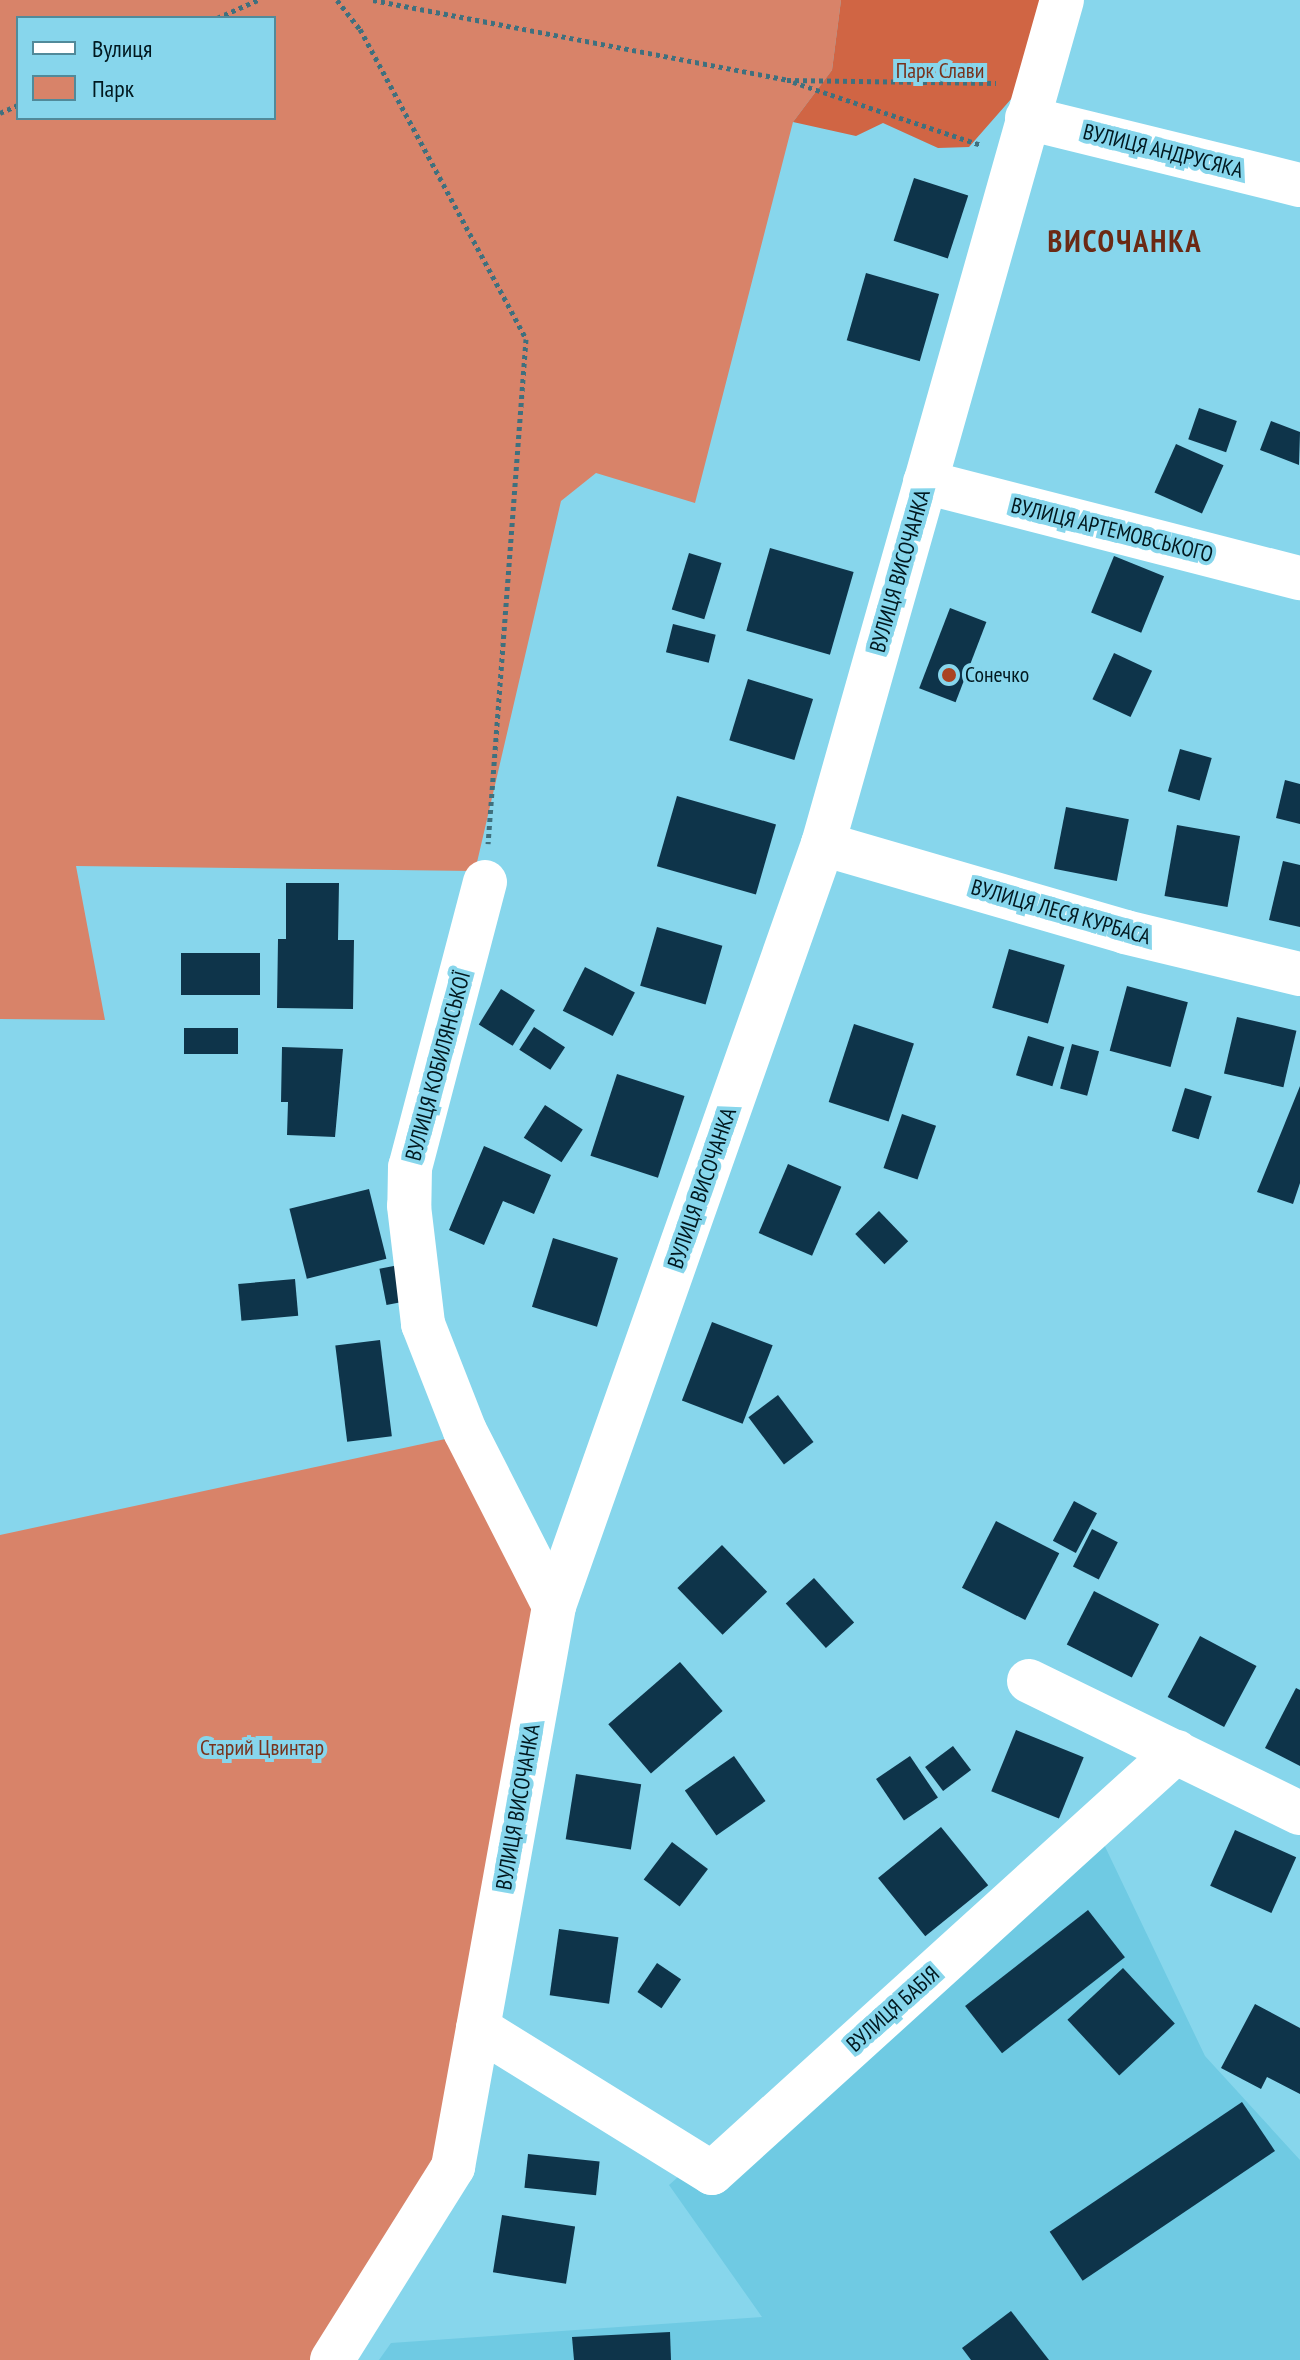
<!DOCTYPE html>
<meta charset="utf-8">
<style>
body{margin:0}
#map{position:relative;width:1300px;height:2360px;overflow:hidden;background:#87d6ec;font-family:"PT Sans Narrow",sans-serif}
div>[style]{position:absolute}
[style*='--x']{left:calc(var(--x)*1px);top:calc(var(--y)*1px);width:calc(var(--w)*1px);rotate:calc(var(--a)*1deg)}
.built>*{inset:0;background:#6fcae3}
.green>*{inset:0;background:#d88369}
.forest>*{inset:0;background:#d06544}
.building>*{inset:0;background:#0e344a;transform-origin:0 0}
.path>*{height:5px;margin-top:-2.5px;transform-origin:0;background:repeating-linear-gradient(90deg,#3f707e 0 4px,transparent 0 8px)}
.minor>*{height:44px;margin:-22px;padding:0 22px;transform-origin:22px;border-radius:22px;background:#fff}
.dots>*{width:22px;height:22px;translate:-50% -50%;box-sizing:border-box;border:4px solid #87d6ec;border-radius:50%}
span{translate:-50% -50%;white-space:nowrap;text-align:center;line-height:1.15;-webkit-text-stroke:8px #87d6ec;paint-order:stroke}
.park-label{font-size:22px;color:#78321c}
.street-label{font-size:22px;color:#01181f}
.poi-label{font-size:22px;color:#01181f}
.left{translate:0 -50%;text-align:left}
.district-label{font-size:30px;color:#6b2914;font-weight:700;letter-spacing:2px}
.legend{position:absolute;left:16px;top:16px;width:260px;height:104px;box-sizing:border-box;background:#87d6ec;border:2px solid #518a9a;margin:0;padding:10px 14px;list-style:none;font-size:24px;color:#01181f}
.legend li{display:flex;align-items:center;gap:16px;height:40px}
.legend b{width:40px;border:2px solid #518a9a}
</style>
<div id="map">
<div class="built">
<div style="clip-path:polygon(1089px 1813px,1205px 2056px,1300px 2160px,1300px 2360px,379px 2360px,391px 2343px,762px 2317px,669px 2185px)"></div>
</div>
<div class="green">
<div style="clip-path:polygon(evenodd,0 0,841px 0,832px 70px,793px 122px,695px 503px,596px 473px,561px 501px,475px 871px,76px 866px,105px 1020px,0 1019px,0 0,18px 18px,274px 18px,274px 118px,18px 118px,18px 18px)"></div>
<div style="clip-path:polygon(450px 1438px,554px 1606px,453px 2167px,330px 2360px,0 2360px,0 1535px)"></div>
</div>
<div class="forest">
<div style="clip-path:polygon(841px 0,1048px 0,1012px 98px,969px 147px,938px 148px,883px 123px,856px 136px,793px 122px,832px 70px)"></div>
</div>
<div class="building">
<div style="left:914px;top:178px;width:57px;height:66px;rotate:18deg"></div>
<div style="left:866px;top:273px;width:76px;height:70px;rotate:16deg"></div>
<div style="left:1199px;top:408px;width:40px;height:33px;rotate:19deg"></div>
<div style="clip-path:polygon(1271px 421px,1300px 432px,1299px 465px,1260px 450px)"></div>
<div style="left:1176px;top:444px;width:52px;height:53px;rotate:24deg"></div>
<div style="left:770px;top:548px;width:87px;height:86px;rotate:16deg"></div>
<div style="left:689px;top:553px;width:34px;height:59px;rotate:17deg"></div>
<div style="left:1114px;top:556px;width:54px;height:61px;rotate:22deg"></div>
<div style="left:950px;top:608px;width:39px;height:86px;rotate:21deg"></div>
<div style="left:673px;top:624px;width:44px;height:29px;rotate:14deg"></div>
<div style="left:1114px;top:653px;width:42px;height:51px;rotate:25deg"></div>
<div style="left:748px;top:679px;width:68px;height:64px;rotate:17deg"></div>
<div style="left:1180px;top:749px;width:33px;height:44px;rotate:16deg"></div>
<div style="clip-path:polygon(1285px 780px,1300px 784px,1300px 824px,1276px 818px)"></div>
<div style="left:677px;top:796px;width:103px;height:73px;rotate:16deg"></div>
<div style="left:1066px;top:807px;width:64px;height:63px;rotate:11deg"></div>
<div style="left:1177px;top:825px;width:64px;height:72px;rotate:10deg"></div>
<div style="clip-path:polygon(1283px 861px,1300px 865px,1300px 927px,1269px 920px)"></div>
<div style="clip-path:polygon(286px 883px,339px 883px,338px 940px,354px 940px,353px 1009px,277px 1008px,278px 939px,286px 939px)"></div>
<div style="left:657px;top:927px;width:68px;height:61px;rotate:16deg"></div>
<div style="left:1009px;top:949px;width:58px;height:61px;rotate:16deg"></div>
<div style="left:181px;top:953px;width:79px;height:42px"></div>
<div style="left:585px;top:967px;width:56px;height:49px;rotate:27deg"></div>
<div style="left:1127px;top:986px;width:63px;height:67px;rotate:15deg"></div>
<div style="left:501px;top:989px;width:40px;height:42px;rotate:32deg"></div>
<div style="left:1237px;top:1017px;width:61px;height:58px;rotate:13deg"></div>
<div style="left:854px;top:1024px;width:63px;height:82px;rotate:18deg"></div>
<div style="left:534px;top:1027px;width:37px;height:27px;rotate:33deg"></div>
<div style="left:184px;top:1028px;width:54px;height:26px"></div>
<div style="left:1028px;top:1036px;width:38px;height:41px;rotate:17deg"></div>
<div style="left:1072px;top:1044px;width:28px;height:46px;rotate:15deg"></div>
<div style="clip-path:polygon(282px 1047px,343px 1049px,335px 1137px,287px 1135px,288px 1102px,281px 1102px)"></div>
<div style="left:617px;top:1074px;width:71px;height:86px;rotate:18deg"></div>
<div style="clip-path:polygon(1300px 1086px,1300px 1183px,1293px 1204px,1257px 1192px)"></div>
<div style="left:1185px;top:1088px;width:28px;height:45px;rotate:17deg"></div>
<div style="left:545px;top:1105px;width:45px;height:39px;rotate:33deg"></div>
<div style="left:902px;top:1114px;width:36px;height:57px;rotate:19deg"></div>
<div style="clip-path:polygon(484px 1146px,551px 1175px,534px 1214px,503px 1201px,484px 1245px,449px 1230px)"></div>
<div style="left:788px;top:1164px;width:58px;height:75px;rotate:23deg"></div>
<div style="left:369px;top:1189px;width:72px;height:82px;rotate:76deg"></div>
<div style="left:879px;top:1211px;width:42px;height:33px;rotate:46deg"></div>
<div style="left:553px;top:1238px;width:68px;height:72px;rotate:17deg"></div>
<div style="left:404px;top:1264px;width:37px;height:25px;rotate:79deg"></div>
<div style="left:295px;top:1279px;width:37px;height:57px;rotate:85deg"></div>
<div style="left:712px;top:1322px;width:65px;height:84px;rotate:21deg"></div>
<div style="left:380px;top:1340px;width:97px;height:45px;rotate:83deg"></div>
<div style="left:778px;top:1395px;width:59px;height:37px;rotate:53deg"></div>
<div style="left:1074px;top:1501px;width:26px;height:45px;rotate:28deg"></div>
<div style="left:996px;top:1521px;width:71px;height:75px;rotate:27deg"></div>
<div style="left:1092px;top:1529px;width:29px;height:42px;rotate:27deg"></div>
<div style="left:722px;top:1545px;width:65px;height:62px;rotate:46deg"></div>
<div style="left:814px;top:1578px;width:60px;height:38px;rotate:48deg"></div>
<div style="left:1094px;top:1591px;width:73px;height:60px;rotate:27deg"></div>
<div style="left:1200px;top:1636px;width:64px;height:69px;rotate:28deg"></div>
<div style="left:680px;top:1662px;width:65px;height:95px;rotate:49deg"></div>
<div style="clip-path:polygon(1296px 1688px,1300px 1690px,1300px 1766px,1265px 1748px)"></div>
<div style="left:1016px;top:1730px;width:73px;height:66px;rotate:22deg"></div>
<div style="left:953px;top:1746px;width:30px;height:35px;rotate:53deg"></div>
<div style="left:734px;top:1756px;width:55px;height:60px;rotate:55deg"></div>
<div style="left:910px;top:1756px;width:50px;height:41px;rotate:56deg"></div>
<div style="left:576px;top:1774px;width:66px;height:66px;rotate:9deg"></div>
<div style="left:941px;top:1827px;width:75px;height:81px;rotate:51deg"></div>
<div style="left:1235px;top:1830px;width:67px;height:61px;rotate:24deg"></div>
<div style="left:672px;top:1842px;width:45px;height:47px;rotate:37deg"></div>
<div style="left:1088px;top:1910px;width:60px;height:156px;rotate:52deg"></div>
<div style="left:559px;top:1929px;width:60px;height:67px;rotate:8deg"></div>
<div style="left:657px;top:1963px;width:29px;height:35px;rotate:34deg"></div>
<div style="left:1123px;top:1968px;width:76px;height:76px;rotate:47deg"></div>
<div style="clip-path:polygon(1255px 2004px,1300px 2028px,1300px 2094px,1267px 2077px,1261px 2089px,1221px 2068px)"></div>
<div style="left:1242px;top:2102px;width:59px;height:232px;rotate:56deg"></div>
<div style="left:528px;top:2154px;width:72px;height:34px;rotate:6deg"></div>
<div style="left:502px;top:2215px;width:74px;height:58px;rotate:9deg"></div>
<div style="clip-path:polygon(1011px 2311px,1049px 2360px,971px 2360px,962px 2348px)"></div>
<div style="clip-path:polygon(670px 2332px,671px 2360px,574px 2360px,572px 2337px)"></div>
</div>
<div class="path">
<div style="--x:337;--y:0;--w:37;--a:52"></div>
<div style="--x:360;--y:29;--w:352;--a:61.8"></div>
<div style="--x:526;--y:339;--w:506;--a:94.3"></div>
<div style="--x:373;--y:0;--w:422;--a:10.9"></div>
<div style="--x:787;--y:80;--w:209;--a:0.8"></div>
<div style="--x:217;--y:18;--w:45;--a:-23.7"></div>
<div style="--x:793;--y:82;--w:198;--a:18.5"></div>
<div style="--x:0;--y:113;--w:20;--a:-24"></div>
</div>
<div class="minor">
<div style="--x:1027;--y:118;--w:281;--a:13.8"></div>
<div style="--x:925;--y:482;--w:387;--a:14.4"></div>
<div style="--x:823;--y:844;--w:315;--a:16.2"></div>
<div style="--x:1125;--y:932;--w:180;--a:13.5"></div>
<div style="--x:485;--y:882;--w:295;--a:104.7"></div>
<div style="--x:410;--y:1167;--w:39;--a:91"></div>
<div style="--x:409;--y:1206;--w:119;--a:83.2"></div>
<div style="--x:423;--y:1324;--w:115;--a:68.6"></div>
<div style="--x:465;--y:1431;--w:196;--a:63"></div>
<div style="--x:1029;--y:1681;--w:301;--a:26"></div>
<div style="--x:478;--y:2028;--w:275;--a:31.8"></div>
<div style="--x:712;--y:2173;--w:627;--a:-42.22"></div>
<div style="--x:332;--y:2360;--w:228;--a:-57.9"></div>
<div style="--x:453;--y:2167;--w:570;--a:-79.79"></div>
<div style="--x:554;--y:1606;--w:808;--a:-70.56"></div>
<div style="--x:823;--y:844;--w:877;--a:-74.19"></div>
</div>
<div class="dots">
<div style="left:949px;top:675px;background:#aa4322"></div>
</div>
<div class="park-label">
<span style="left:940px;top:71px">Парк Слави</span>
<span style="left:262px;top:1748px">Старий Цвинтар</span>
</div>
<div class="street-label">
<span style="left:1163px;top:151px;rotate:14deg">ВУЛИЦЯ АНДРУСЯКА</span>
<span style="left:1112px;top:530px;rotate:14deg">ВУЛИЦЯ АРТЕМОВСЬКОГО</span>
<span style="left:900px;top:571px;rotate:-74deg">ВУЛИЦЯ ВИСОЧАНКА</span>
<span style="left:1061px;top:912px;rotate:16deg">ВУЛИЦЯ ЛЕСЯ КУРБАСА</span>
<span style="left:438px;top:1066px;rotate:-75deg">ВУЛИЦЯ КОБИЛЯНСЬКОЇ</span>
<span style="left:702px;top:1188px;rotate:-71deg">ВУЛИЦЯ ВИСОЧАНКА</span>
<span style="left:518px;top:1807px;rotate:-80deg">ВУЛИЦЯ ВИСОЧАНКА</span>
<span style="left:893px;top:2009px;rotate:-42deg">ВУЛИЦЯ БАБІЯ</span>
</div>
<div class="poi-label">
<span class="left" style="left:965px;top:675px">Сонечко</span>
</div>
<div class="district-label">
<span style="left:1125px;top:241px">ВИСОЧАНКА</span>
</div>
<ul class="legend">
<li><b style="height:10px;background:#fff"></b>Вулиця</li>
<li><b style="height:22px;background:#d88369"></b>Парк</li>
</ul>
</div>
